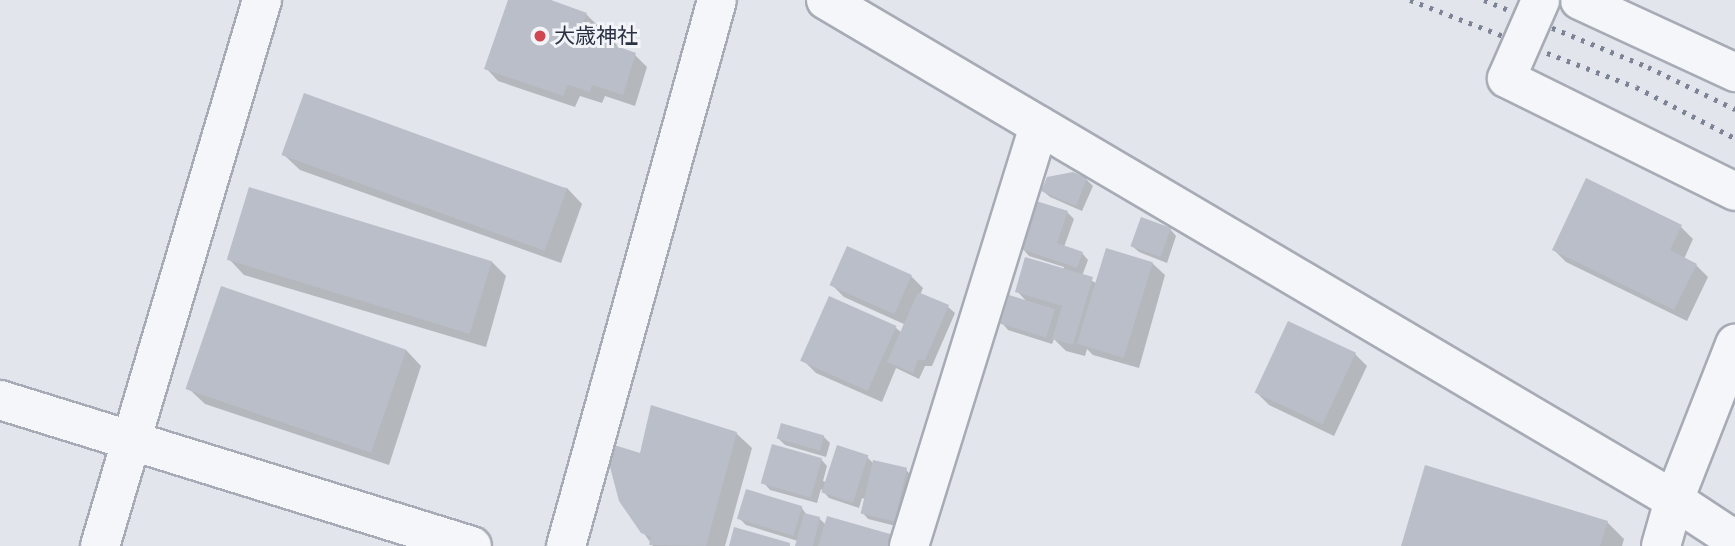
<!DOCTYPE html>
<meta charset="utf-8">
<style>
body{margin:0}
#map{position:relative;width:1735px;height:546px;overflow:hidden;background:#e2e5eb;font-family:Cabin,"Noto Sans JP",sans-serif}
div>[style]{position:absolute}
[style*='--x']{left:calc(var(--x)*1px);top:calc(var(--y)*1px);width:calc(var(--w)*1px);rotate:calc(var(--a)*1deg)}
.shadow>*{inset:0;background:#0003}
.building>*{inset:0;background:#b9bec8;transform-origin:0 0}
.roads{filter:drop-shadow(2px 0 #a7abb5) drop-shadow(-2px 0 #a7abb5) drop-shadow(0 2px #a7abb5) drop-shadow(0 -2px #a7abb5)}
.pedestrian>*{height:37px;margin:-18.5px;padding:0 18.5px;transform-origin:18.5px;border-radius:18.5px;background:#f5f6f9}
.minor>*{height:38px;margin:-19px;padding:0 19px;transform-origin:19px;border-radius:19px;background:#f5f6f9}
.tertiary>*{height:38px;margin:-19px;padding:0 19px;transform-origin:19px;border-radius:19px;background:#f5f6f9}
.rail>*{height:5px;margin-top:-2.5px;transform-origin:0;background:repeating-linear-gradient(90deg,#7b8395 0 3.5px,transparent 0 10.5px)}
.bridges{filter:drop-shadow(2px 0 #a7abb5) drop-shadow(-2px 0 #a7abb5) drop-shadow(0 2px #a7abb5) drop-shadow(0 -2px #a7abb5)}
.pedestrian-bridge>*{height:37px;margin:-18.5px;padding:0 18.5px;transform-origin:18.5px;border-radius:18.5px;background:#f5f6f9}
.dots>*{width:19px;height:19px;translate:-50% -50%;box-sizing:border-box;border:4px solid #f2f4f8;border-radius:50%}
span{translate:-50% -50%;white-space:nowrap;text-align:center;line-height:1.15;-webkit-text-stroke:6px #f2f4f8;paint-order:stroke}
.poi-label{font-size:21px;color:#2a3143}
.left{translate:0 -50%;text-align:left}
</style>
<div id="map">
<div class="shadow">
<div style="clip-path:polygon(510px 0,545px 0,586px 14px,598px 26px,597px 29px,605px 32px,617px 45px,616px 48px,635px 55px,647px 67px,635px 106px,605px 96px,602px 103px,580px 96px,575px 107px,498px 81px,486px 68px)"></div>
<div style="clip-path:polygon(284px 155px,567px 188px,582px 204px,561px 263px,300px 170px)"></div>
<div style="clip-path:polygon(1086px 179px,1093px 186px,1082px 211px,1050px 197px,1043px 191px)"></div>
<div style="clip-path:polygon(1067px 212px,1074px 219px,1064px 247px,1082px 253px,1088px 260px,1082px 276px,1098px 284px,1152px 263px,1165px 275px,1139px 368px,1093px 355px,1087px 349px,1085px 356px,1066px 351px,1054px 339px,1052px 344px,1008px 330px,1002px 323px,1028px 303px,1017px 291px,1063px 270px,1064px 267px,1029px 256px,1023px 249px)"></div>
<div style="clip-path:polygon(1681px 227px,1693px 239px,1684px 259px,1696px 265px,1708px 277px,1687px 321px,1566px 262px,1554px 250px)"></div>
<div style="clip-path:polygon(1170px 229px,1176px 236px,1167px 263px,1139px 252px,1132px 246px)"></div>
<div style="clip-path:polygon(229px 259px,491px 261px,506px 276px,486px 347px,244px 275px)"></div>
<div style="clip-path:polygon(911px 276px,923px 288px,920px 295px,948px 307px,955px 313px,932px 366px,925px 366px,919px 379px,896px 368px,882px 402px,816px 373px,804px 361px,830px 298px,896px 328px,902px 333px,906px 325px,844px 297px,832px 285px)"></div>
<div style="clip-path:polygon(406px 350px,421px 366px,389px 465px,205px 404px,189px 389px)"></div>
<div style="clip-path:polygon(1355px 354px,1367px 366px,1334px 436px,1269px 405px,1257px 393px)"></div>
<div style="clip-path:polygon(736px 433px,752px 448px,725px 546px,653px 546px,643px 532px,641px 455px)"></div>
<div style="clip-path:polygon(823px 436px,830px 443px,826px 457px,785px 445px,779px 439px)"></div>
<div style="clip-path:polygon(867px 457px,874px 464px,906px 470px,912px 476px,900px 527px,868px 519px,862px 512px,865px 499px,862px 498px,859px 508px,829px 498px,821px 489px,817px 503px,770px 490px,764px 483px,821px 459px,827px 466px,823px 481px,826px 482px)"></div>
<div style="clip-path:polygon(801px 507px,807px 515px,819px 518px,826px 525px,905px 546px,797px 546px,798px 541px,746px 525px,739px 518px)"></div>
<div style="clip-path:polygon(1607px 522px,1624px 539px,1622px 546px,1402px 546px)"></div>
</div>
<div class="building">
<div style="clip-path:polygon(508px 0,551px 0,587px 13px,583px 23px,606px 31px,602px 41px,636px 53px,623px 95px,592px 85px,590px 92px,568px 85px,563px 96px,484px 69px)"></div>
<div style="left:304px;top:93px;width:280px;height:66px;rotate:20deg"></div>
<div style="clip-path:polygon(1073px 172px,1087px 178px,1076px 206px,1041px 191px,1047px 177px)"></div>
<div style="clip-path:polygon(1586px 178px,1682px 225px,1670px 250px,1697px 264px,1674px 310px,1552px 250px)"></div>
<div style="left:249px;top:187px;width:254px;height:76px;rotate:17deg"></div>
<div style="clip-path:polygon(1036px 201px,1068px 211px,1057px 243px,1083px 252px,1077px 268px,1021px 249px)"></div>
<div style="left:1141px;top:217px;width:32px;height:31px;rotate:20deg"></div>
<div style="left:847px;top:246px;width:71px;height:43px;rotate:24deg"></div>
<div style="left:1106px;top:248px;width:49px;height:100px;rotate:17deg"></div>
<div style="clip-path:polygon(1025px 257px,1093px 277px,1073px 345px,1052px 339px,1062px 306px,1015px 292px)"></div>
<div style="left:221px;top:286px;width:196px;height:109px;rotate:19deg"></div>
<div style="clip-path:polygon(918px 292px,949px 305px,925px 360px,918px 360px,913px 373px,887px 362px)"></div>
<div style="left:1009px;top:295px;width:48px;height:30px;rotate:17deg"></div>
<div style="left:829px;top:296px;width:74px;height:71px;rotate:24deg"></div>
<div style="left:1288px;top:321px;width:75px;height:79px;rotate:25deg"></div>
<div style="clip-path:polygon(651px 405px,737px 432px,706px 546px,649px 545px,651px 537px,641px 533px,619px 501px,610px 467px,611px 444px,640px 453px)"></div>
<div style="left:781px;top:423px;width:45px;height:16px;rotate:16deg"></div>
<div style="left:772px;top:444px;width:52px;height:41px;rotate:16deg"></div>
<div style="left:837px;top:445px;width:33px;height:50px;rotate:18deg"></div>
<div style="left:873px;top:460px;width:35px;height:55px;rotate:13deg"></div>
<div style="clip-path:polygon(1425px 465px,1608px 521px,1600px 546px,1401px 546px)"></div>
<div style="left:746px;top:489px;width:59px;height:31px;rotate:17deg"></div>
<div style="clip-path:polygon(804px 513px,820px 517px,813px 546px,795px 546px)"></div>
<div style="clip-path:polygon(827px 516px,897px 536px,894px 546px,818px 546px)"></div>
<div style="clip-path:polygon(734px 527px,790px 543px,790px 546px,729px 546px)"></div>
</div>
<div class="roads">
<div class="pedestrian">
<div style="--x:1579;--y:0;--w:172;--a:24.8"></div>
</div>
<div class="minor">
<div style="--x:826;--y:0;--w:984;--a:30.52"></div>
<div style="--x:1674;--y:500;--w:73;--a:33.3"></div>
<div style="--x:100;--y:546;--w:570;--a:-73.47"></div>
<div style="--x:566;--y:546;--w:566;--a:-74.54"></div>
<div style="--x:909;--y:546;--w:440;--a:-72.8"></div>
<div style="--x:1661;--y:546;--w:48;--a:-74.2"></div>
<div style="--x:1674;--y:500;--w:168;--a:-68.6"></div>
</div>
<div class="tertiary">
<div style="--x:0;--y:400;--w:494;--a:17.2"></div>
</div>
</div>
<div class="rail">
<div style="--x:1410;--y:0;--w:242;--a:21.1"></div>
<div style="--x:1636;--y:87;--w:111;--a:27.3"></div>
<div style="--x:1484;--y:0;--w:177;--a:22.2"></div>
<div style="--x:1648;--y:67;--w:97;--a:25.8"></div>
</div>
<div class="bridges">
<div class="pedestrian-bridge">
<div style="--x:1540;--y:0;--w:85;--a:113.6"></div>
<div style="--x:1506;--y:78;--w:255;--a:26.3"></div>
</div>
</div>
<div class="dots">
<div style="left:540px;top:36px;background:#d04752"></div>
</div>
<div class="poi-label">
<span class="left" style="left:554px;top:36px">大歳神社</span>
</div>
</div>
